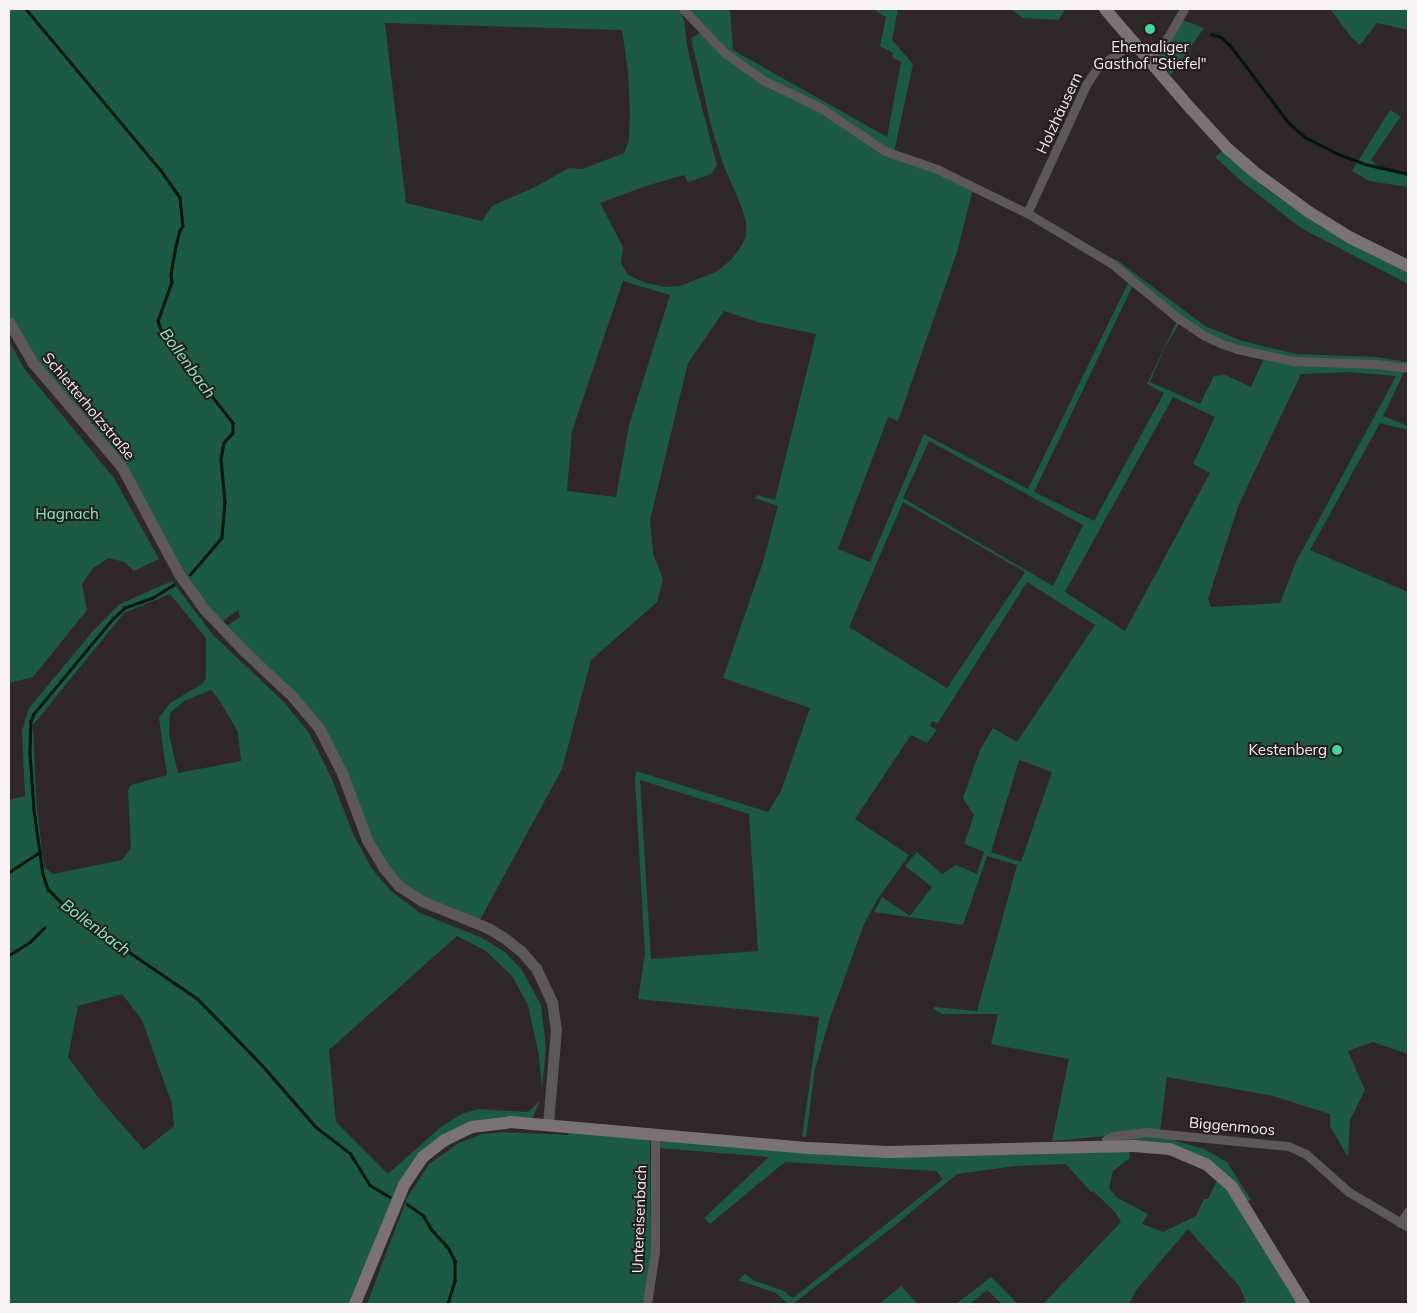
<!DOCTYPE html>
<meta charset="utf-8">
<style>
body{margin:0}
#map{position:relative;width:1417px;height:1313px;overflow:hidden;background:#302728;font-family:Mulish,sans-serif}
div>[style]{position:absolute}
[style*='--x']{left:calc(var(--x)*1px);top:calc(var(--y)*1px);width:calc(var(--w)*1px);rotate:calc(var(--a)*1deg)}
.green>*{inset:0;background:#1d5a43}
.stream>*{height:2.5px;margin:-1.25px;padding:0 1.25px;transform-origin:1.25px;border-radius:1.25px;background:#01170e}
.minor>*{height:9px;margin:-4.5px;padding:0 4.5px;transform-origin:4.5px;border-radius:4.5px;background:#5d5859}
.tertiary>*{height:11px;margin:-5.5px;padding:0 5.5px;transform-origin:5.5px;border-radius:5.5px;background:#5d5859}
.secondary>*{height:12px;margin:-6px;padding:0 6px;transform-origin:6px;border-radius:6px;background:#7a7274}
.dots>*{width:14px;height:14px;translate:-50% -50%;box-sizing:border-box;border:2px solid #261d1f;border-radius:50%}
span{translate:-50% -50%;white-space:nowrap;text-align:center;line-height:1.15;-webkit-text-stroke:4px #261d1f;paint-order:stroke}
.poi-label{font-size:15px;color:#f8f1f2}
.right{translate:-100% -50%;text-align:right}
.street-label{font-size:15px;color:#f8f1f2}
.park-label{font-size:15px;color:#83eec0}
.water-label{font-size:16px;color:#86f1c3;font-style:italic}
.frame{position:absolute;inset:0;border:10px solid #f8f1f2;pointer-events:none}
</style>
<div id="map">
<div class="green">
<div style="clip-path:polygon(evenodd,9px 9px,680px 9px,684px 20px,687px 45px,695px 81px,717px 165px,711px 174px,688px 182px,684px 175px,646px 186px,600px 203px,623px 247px,621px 263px,628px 275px,646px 283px,666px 287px,680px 286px,716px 272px,731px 260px,742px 245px,746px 236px,746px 222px,742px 208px,723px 164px,712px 129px,691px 38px,700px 33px,742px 70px,811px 105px,881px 152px,934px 171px,973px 189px,957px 252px,898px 421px,888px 417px,838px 549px,870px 562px,924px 434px,1028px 489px,1129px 281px,1133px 285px,1034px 492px,1094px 521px,1164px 393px,1147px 384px,1177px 321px,1180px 322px,1165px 347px,1150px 382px,1200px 404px,1214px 376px,1225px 375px,1251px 387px,1264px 358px,1405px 370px,1383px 416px,1408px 426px,1408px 430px,1380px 423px,1310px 550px,1408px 592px,1408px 1054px,1373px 1042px,1348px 1051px,1365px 1090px,1350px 1120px,1348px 1157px,1330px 1126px,1330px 1114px,1273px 1096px,1167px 1077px,1160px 1131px,1052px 1141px,1069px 1059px,991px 1044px,998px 1014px,942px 1014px,934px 1009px,934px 1007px,977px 1011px,1017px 865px,987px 856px,963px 925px,874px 912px,882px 897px,910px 916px,932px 887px,905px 866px,917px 852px,942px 874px,956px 865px,977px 874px,984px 852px,964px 844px,974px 815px,963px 798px,980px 750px,993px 728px,1017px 742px,1095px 625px,1027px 582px,938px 723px,932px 721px,930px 726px,937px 730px,927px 743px,911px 735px,855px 819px,909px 855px,877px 900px,864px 924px,830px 1018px,815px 1069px,806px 1137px,802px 1137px,819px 1017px,638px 999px,645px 954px,635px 779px,636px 771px,768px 812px,781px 791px,810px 708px,723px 678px,763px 562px,778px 506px,755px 498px,757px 495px,775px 500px,816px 334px,757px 322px,724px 311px,688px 363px,650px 520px,653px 553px,663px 579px,657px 602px,591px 660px,562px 769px,480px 920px,417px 894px,405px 884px,389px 867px,370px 837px,329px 737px,225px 627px,240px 617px,238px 610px,220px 623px,195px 591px,152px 515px,33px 358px,9px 314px,9px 9px,385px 23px,622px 30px,628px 71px,630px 113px,629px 140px,624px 153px,582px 169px,569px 168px,533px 188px,492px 206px,482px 221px,406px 203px,385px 23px,9px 9px,623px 281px,670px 295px,629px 425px,616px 497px,567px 491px,572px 431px,623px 281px,9px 9px,1349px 372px,1396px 376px,1296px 562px,1280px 603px,1211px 607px,1208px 599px,1239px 504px,1301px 374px,1349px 372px,9px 9px,1173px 397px,1215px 417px,1193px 464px,1210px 473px,1125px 631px,1065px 592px,1173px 397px,9px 9px,929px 441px,1083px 525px,1053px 586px,903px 498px,929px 441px,9px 9px,903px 502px,1025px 572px,947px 688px,849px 627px,903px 502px,9px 9px,1019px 760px,1052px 772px,1021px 862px,991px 852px,1019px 760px,9px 9px,640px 780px,749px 814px,758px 951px,651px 959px,640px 780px)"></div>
<div style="clip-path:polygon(686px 9px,730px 9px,733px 50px,887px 137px,901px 62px,892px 57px,893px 53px,880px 46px,886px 17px,873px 9px,898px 9px,892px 40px,913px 64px,894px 152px,766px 80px,725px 51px)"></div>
<div style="clip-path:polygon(1011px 9px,1065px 9px,1059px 20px,1023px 18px)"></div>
<div style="clip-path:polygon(1330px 9px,1408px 9px,1408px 30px,1377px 23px,1360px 45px,1351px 37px)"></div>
<div style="clip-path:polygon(1179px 19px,1204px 28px,1171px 75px,1153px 53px)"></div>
<div style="clip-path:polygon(1390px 110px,1401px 116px,1371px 160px,1380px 168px,1408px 175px,1408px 187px,1369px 181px,1352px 171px)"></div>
<div style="clip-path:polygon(1222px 151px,1266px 189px,1321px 227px,1408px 272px,1408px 284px,1301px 228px,1241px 181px,1215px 157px)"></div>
<div style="clip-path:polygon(1117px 260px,1205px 326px,1242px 341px,1296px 354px,1376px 357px,1408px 362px,1408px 366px,1325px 363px,1256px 352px,1201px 331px,1112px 262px)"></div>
<div style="clip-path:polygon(9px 341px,25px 370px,114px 478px,159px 559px,134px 571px,124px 562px,109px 558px,93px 568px,82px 584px,87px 610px,33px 677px,9px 683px)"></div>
<div style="clip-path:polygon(evenodd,172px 581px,213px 635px,284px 702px,309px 733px,332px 779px,353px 834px,372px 869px,391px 891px,420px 913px,480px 937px,505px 952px,522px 970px,541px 1005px,546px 1048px,542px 1090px,539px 1056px,528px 1005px,512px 976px,486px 951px,457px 936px,329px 1050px,336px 1122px,388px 1174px,442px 1126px,462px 1114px,478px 1109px,528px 1112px,540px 1101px,532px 1119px,495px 1119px,421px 1154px,350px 1304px,9px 1304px,9px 800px,25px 796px,22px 731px,29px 708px,93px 631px,120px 604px,172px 581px,170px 594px,206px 638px,206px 678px,202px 684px,170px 703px,159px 718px,167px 775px,131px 785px,128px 791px,131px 848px,122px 860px,53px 874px,44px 867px,36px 800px,33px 725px,124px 613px,170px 594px,172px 581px,211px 690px,218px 698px,238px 732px,241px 761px,178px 773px,169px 734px,170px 713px,184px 701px,211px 690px,172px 581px,122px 994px,142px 1020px,172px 1104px,174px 1126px,144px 1150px,97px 1096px,68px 1057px,78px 1006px,122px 994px)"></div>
<div style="clip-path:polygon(569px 1131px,648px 1138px,650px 1141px,651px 1259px,644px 1304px,367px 1304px,407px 1198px,429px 1164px,459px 1143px,482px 1134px,505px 1132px,568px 1135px)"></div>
<div style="clip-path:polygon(1132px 1135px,1176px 1138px,1176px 1141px,1204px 1149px,1227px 1162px,1251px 1200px,1247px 1202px,1205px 1159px,1110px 1140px)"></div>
<div style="clip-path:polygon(658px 1139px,785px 1150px,935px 1157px,1129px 1151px,1130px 1158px,1113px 1171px,1109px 1188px,1116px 1197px,1148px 1214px,1142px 1224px,1163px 1232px,1196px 1216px,1204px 1199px,1208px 1199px,1218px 1179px,1227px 1188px,1300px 1304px,1238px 1304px,1246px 1301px,1239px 1286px,1188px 1229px,1137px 1289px,1129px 1304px,1043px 1304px,1121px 1222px,1116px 1213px,1093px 1191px,1091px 1192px,1066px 1164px,1015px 1166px,957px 1174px,893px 1227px,794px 1303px,795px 1304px,788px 1304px,776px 1293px,738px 1280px,745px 1274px,755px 1281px,782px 1290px,793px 1298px,943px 1179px,936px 1171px,785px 1162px,710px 1224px,704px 1218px,769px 1157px,658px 1148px)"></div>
<div style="clip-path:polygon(991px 1277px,1018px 1304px,1002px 1304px,987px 1290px,970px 1304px,956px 1304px)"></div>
<div style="clip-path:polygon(901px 1286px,918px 1304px,902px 1304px,900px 1302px,898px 1304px,879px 1304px)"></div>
</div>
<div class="stream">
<div style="--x:26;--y:9;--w:209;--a:50.1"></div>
<div style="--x:160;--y:169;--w:35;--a:55"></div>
<div style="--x:180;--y:198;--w:28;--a:84"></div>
<div style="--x:183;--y:226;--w:6;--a:121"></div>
<div style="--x:180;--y:231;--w:16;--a:105"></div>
<div style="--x:176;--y:246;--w:29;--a:100"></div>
<div style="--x:171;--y:275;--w:7;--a:82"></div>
<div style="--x:172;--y:282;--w:41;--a:109.7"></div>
<div style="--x:158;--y:321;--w:12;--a:70"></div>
<div style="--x:162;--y:332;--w:115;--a:52"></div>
<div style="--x:233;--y:423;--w:10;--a:90"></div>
<div style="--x:233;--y:433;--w:13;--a:132"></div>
<div style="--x:224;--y:443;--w:16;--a:101"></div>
<div style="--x:221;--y:459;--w:43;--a:84.7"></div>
<div style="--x:225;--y:502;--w:36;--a:95"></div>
<div style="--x:222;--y:538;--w:48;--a:130.7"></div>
<div style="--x:1211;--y:34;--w:10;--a:17"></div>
<div style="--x:1221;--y:37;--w:12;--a:42"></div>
<div style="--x:1230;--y:45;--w:98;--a:52.9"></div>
<div style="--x:1289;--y:123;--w:21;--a:41"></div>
<div style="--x:1305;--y:137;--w:37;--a:27"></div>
<div style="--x:1338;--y:154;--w:29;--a:20"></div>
<div style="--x:1365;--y:164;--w:44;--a:13.1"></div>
<div style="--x:174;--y:585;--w:25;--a:148"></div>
<div style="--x:153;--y:598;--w:30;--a:160"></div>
<div style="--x:125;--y:608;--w:16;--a:137"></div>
<div style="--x:113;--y:619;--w:124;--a:129.7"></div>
<div style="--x:34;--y:714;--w:8;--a:113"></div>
<div style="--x:31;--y:721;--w:32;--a:92"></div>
<div style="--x:30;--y:753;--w:57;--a:86"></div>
<div style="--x:34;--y:810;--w:65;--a:82"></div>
<div style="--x:43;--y:874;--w:16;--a:72"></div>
<div style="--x:48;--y:889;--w:34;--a:45"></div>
<div style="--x:72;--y:913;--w:153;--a:34.3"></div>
<div style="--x:198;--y:999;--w:93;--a:45.9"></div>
<div style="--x:263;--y:1066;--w:81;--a:49"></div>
<div style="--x:316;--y:1127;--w:43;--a:37.4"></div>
<div style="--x:350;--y:1153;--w:38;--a:58"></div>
<div style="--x:370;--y:1185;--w:23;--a:31"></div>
<div style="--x:9;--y:872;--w:37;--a:-33"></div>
<div style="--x:9;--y:955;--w:25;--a:-32"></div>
<div style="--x:30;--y:942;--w:20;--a:-45"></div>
<div style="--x:407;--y:1204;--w:19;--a:35"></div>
<div style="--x:423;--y:1215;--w:17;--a:59"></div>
<div style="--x:432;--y:1230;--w:23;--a:47"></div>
<div style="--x:448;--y:1247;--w:16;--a:63"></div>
<div style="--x:455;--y:1261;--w:20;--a:90"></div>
<div style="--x:455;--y:1281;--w:24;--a:107"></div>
</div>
<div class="minor">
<div style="--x:683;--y:9;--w:61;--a:46.3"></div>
<div style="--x:725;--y:53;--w:47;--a:35.4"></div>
<div style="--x:763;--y:80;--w:64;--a:25.8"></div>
<div style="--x:821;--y:108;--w:77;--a:33.9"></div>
<div style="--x:885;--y:151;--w:55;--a:19.1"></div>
<div style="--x:937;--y:169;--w:100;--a:26.1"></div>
<div style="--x:1135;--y:41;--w:47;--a:144.6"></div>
<div style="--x:1097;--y:68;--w:20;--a:123"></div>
<div style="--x:1086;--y:85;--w:141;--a:114.7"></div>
<div style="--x:1027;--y:213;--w:98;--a:30.8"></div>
<div style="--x:1111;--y:263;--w:87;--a:39.4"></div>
<div style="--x:1178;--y:318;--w:32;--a:34"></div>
<div style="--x:1205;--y:336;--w:17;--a:25"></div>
<div style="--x:1220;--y:343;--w:18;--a:19"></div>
<div style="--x:1237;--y:349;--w:57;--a:12.1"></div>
<div style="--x:1293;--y:361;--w:83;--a:2.1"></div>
<div style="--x:1376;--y:364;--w:32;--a:7"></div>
<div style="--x:1150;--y:59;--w:28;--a:-51"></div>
<div style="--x:1168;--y:37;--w:32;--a:-60"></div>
<div style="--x:1107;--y:1147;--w:7;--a:-98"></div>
<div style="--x:1106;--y:1140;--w:8;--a:-30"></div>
<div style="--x:1113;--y:1136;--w:32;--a:-7"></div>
<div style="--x:1145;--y:1132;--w:144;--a:5.6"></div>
<div style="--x:1288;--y:1146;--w:20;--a:24"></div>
<div style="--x:1306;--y:1154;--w:57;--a:41.5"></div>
<div style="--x:1349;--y:1192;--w:69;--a:30.7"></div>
<div style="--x:1400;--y:1223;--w:14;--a:-56"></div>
<div style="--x:647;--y:1304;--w:54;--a:-81.4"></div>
<div style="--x:655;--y:1251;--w:117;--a:-90"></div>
</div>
<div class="tertiary">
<div style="--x:9;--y:322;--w:48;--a:59.7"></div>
<div style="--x:33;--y:363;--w:135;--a:49.5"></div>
<div style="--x:121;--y:466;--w:123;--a:61.8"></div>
<div style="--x:179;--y:574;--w:43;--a:54.5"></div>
<div style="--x:204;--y:609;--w:59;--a:46.4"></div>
<div style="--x:245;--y:652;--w:64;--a:43.1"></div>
<div style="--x:292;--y:696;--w:42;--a:49.8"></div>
<div style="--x:319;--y:728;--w:51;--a:62.9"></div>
<div style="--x:342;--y:773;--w:72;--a:69.5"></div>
<div style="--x:367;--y:840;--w:31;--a:59"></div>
<div style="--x:383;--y:867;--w:25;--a:50"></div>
<div style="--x:399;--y:886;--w:27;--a:33"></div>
<div style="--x:422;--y:901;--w:71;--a:22.2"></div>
<div style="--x:488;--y:928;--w:17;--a:31"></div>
<div style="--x:503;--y:937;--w:23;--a:38"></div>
<div style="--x:521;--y:951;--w:23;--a:49"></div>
<div style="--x:536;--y:968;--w:38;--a:65"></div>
<div style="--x:552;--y:1002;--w:27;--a:82"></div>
<div style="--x:556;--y:1029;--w:96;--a:94.8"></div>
</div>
<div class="secondary">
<div style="--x:1105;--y:9;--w:133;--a:49.3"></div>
<div style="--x:1192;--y:110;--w:53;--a:47.3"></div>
<div style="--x:1228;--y:149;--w:33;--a:41"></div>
<div style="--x:1253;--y:171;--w:69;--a:36.2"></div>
<div style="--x:1309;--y:212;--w:49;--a:31.8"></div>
<div style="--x:1351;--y:238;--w:64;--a:26.2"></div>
<div style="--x:355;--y:1304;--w:129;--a:-67.6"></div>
<div style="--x:404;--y:1185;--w:34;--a:-56"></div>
<div style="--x:423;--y:1157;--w:28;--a:-38"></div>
<div style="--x:445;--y:1140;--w:30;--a:-26"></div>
<div style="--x:472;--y:1127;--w:38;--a:-7"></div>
<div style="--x:510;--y:1122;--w:300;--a:5"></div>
<div style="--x:809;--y:1148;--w:79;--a:2.9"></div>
<div style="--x:888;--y:1152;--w:246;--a:-1.4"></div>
<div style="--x:1134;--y:1146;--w:36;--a:5"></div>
<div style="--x:1170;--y:1149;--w:39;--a:23"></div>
<div style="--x:1206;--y:1164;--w:35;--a:41"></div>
<div style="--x:1232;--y:1187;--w:137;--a:58.4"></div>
</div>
<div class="dots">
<div style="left:1150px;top:29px;background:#45d49f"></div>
<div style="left:1337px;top:750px;background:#45d49f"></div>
</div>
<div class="poi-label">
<span style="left:1150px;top:55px">Ehemaliger<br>Gasthof "Stiefel"</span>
<span class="right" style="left:1327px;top:750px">Kestenberg</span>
</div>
<div class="street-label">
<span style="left:1059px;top:113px;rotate:-65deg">Holzhäusern</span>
<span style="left:89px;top:406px;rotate:50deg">Schletterholzstraße</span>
<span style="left:1232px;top:1126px;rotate:5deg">Biggenmoos</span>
<span style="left:639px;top:1219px;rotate:-88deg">Untereisenbach</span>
</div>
<div class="park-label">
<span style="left:67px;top:514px">Hagnach</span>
</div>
<div class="water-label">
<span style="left:188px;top:363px;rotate:54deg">Bollenbach</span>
<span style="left:96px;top:927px;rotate:37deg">Bollenbach</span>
</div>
<div class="frame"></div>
</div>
